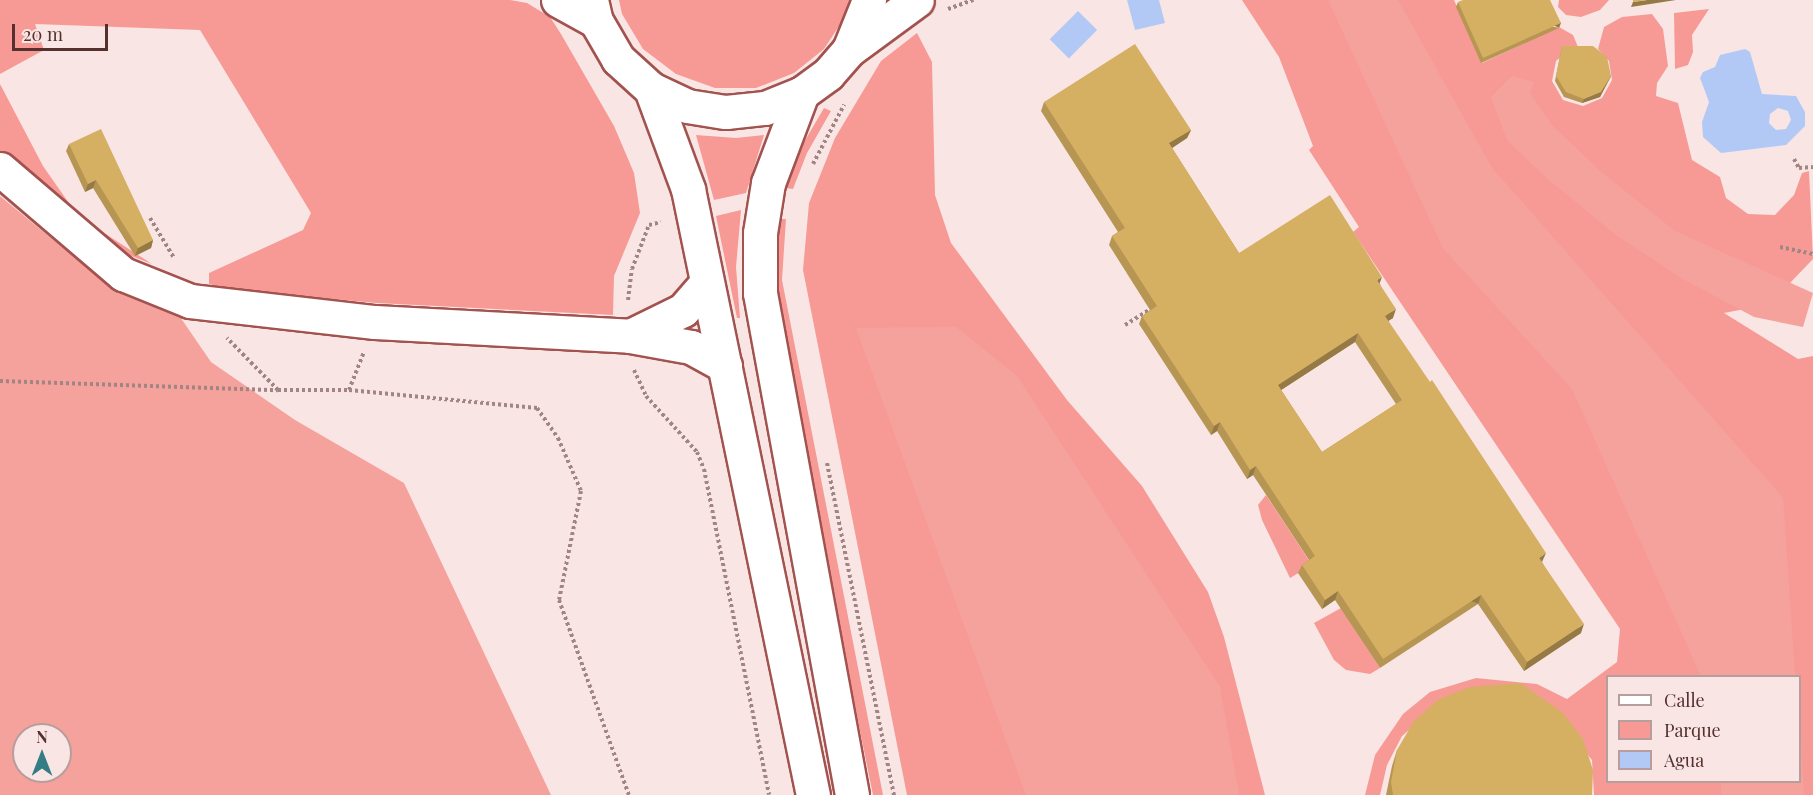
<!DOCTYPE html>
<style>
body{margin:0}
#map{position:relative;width:1813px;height:795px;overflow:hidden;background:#f9e6e4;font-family:"Playfair Display",serif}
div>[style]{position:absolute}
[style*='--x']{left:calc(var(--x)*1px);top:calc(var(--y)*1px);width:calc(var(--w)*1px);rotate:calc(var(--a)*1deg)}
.green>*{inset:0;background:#f79a95}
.forest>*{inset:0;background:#f6a29c}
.water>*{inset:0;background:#b2c9f6;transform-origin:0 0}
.path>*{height:4px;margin-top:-2px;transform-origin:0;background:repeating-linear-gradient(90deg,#a18583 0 3px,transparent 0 6px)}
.roads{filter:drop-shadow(2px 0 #a2534f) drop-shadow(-2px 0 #a2534f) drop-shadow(0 2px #a2534f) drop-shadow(0 -2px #a2534f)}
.minor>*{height:33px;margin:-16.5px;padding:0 16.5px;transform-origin:16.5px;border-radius:16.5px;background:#fff}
.secondary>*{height:33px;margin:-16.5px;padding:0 16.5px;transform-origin:16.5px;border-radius:16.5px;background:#fff}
.primary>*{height:33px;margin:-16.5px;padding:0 16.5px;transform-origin:16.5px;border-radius:16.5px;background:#fff}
.trunk>*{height:33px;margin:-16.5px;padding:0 16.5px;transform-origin:16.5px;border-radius:16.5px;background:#fff}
.wall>*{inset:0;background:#b79654}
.shaded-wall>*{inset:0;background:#957a45;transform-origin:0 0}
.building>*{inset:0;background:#d5af62}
span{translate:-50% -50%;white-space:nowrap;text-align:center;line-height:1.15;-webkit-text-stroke:5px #f9e6e4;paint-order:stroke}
.legend{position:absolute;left:1606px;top:675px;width:195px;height:108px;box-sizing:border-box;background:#f9e6e4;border:2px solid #b79d9b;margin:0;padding:8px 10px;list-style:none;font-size:18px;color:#54302e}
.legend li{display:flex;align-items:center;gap:12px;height:30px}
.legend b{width:30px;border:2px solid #b79d9b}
.north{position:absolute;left:12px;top:723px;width:60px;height:60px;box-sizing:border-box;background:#f9e6e4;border:2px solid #b79d9b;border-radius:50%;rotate:0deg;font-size:16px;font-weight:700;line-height:24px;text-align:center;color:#54302e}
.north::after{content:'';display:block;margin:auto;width:21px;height:27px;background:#357d84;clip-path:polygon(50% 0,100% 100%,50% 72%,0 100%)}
.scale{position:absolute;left:12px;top:24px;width:96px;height:27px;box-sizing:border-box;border:3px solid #54302e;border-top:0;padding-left:8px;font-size:18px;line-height:21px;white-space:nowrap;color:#54302e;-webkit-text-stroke:4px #f9e6e4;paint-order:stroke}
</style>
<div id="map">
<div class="green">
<div style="clip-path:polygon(0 0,510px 0,527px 3px,550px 17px,561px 34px,614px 126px,634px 173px,640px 213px,614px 276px,613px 315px,377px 303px,232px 290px,209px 284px,209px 273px,303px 230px,311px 213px,200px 30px,35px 24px,44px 50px,0 74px)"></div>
<div style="clip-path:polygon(619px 0,849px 0,845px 17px,824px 49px,794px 73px,756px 88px,715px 88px,676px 74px,643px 49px,622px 14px)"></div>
<div style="clip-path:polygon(evenodd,1242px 0,1454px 0,1482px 63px,1559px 27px,1573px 35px,1578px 47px,1571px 48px,1556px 61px,1552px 81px,1563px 100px,1583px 106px,1602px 98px,1612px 80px,1609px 61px,1598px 49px,1604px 27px,1622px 17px,1652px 14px,1663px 29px,1668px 66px,1657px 83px,1656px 96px,1678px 103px,1692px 160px,1720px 177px,1726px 198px,1748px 214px,1775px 215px,1794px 195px,1802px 173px,1809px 171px,1813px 259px,1789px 284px,1760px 306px,1724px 313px,1798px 359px,1813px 356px,1813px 795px,1594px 795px,1592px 760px,1577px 742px,1429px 713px,1402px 736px,1387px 765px,1380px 795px,1365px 795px,1375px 755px,1403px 714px,1430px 692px,1476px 678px,1537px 684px,1567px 699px,1617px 662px,1620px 629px,1353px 232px,1359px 227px,1309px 150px,1313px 146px,1279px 57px,1242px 0,1608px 676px,1800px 676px,1800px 782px,1608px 782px,1608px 676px)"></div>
<div style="clip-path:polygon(1559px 0,1609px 0,1600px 10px,1581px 17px,1566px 15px,1558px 7px)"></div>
<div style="clip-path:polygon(1709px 9px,1692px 35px,1693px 52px,1688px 65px,1675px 69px,1674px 13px)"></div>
<div style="clip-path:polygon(917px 33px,932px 62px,935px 195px,951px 243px,1067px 400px,1142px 486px,1208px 592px,1224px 637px,1265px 795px,907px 795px,803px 270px,809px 203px,835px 138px,881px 61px)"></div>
<div style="clip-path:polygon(0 84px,43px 166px,78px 216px,152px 264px,116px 250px,62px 211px,0 151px)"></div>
<div style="clip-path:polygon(824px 108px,831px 111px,807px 153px,793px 189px,785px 188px,800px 149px)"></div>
<div style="clip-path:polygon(696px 135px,736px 138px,764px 135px,746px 193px,714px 200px)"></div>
<div style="clip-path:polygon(741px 210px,736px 267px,740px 318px,737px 318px,716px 216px)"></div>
<div style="clip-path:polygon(778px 219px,786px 219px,782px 280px,883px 795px,873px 795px,778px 325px,772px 280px)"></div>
<div style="clip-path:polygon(1266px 495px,1312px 565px,1290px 578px,1262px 520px,1258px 505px)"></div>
<div style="clip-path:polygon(1341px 608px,1380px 668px,1370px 674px,1346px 670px,1334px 660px,1314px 623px)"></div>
</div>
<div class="forest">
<div style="clip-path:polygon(1328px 0,1398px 0,1492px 168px,1783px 498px,1795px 676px,1701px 676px,1572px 389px,1443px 248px)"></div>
<div style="clip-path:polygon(1512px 76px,1534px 82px,1530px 93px,1551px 124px,1600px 171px,1675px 231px,1813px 293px,1803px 327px,1754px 317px,1683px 279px,1616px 235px,1549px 180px,1507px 140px,1491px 97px)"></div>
<div style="clip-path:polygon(evenodd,0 196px,97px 276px,176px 311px,211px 362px,295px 420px,404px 483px,551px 795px,0 795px,0 196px,24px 735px,60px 735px,60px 771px,24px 771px,24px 735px)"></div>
<div style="clip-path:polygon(956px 327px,1017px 376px,1220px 687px,1239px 795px,1026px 795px,856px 328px)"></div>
<div style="clip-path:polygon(1800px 732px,1804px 795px,1721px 795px,1721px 782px,1800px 782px)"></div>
</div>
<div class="water">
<div style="clip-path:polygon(1127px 0,1159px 0,1165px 23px,1135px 30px)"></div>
<div style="left:1078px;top:11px;width:27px;height:40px;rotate:45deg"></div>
<div style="clip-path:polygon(evenodd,1745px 49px,1750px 52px,1762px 94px,1796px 96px,1805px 112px,1805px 126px,1786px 145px,1721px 153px,1703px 137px,1702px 122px,1709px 102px,1700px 78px,1703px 72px,1715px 67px,1720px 55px,1745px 49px,1778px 108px,1788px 111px,1791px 120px,1786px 129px,1776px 130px,1769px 123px,1770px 114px,1778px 108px)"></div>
</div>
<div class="path">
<div style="--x:948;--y:9;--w:27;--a:-20"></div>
<div style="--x:1794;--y:159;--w:10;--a:61"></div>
<div style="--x:1799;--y:168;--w:14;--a:-4"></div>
<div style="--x:813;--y:164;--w:67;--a:-62.3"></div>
<div style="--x:150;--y:218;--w:47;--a:59"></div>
<div style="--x:1780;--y:247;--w:34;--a:12"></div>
<div style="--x:628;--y:300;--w:31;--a:-83"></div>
<div style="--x:632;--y:269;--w:47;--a:-68.9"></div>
<div style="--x:649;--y:225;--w:12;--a:-14"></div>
<div style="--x:1125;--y:325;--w:34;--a:-32"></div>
<div style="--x:634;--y:370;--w:29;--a:65"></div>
<div style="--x:646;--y:396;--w:76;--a:47.7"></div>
<div style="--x:697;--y:452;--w:18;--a:68"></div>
<div style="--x:704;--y:469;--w:332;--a:78.7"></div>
<div style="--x:0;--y:381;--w:278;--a:1.9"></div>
<div style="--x:278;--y:390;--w:73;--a:-134.4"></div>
<div style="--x:278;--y:390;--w:71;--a:0"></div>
<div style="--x:349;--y:390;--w:189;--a:5.5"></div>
<div style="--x:537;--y:408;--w:37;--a:55"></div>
<div style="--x:558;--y:438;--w:58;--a:66.5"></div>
<div style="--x:581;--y:491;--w:111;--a:101.4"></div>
<div style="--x:559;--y:600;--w:207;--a:70.3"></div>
<div style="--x:349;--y:390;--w:41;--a:-68.5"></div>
<div style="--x:827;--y:463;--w:339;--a:78.6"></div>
</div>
<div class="roads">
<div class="minor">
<div style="--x:849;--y:50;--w:84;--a:-36.3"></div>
<div style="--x:0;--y:169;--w:162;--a:40.5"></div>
<div style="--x:123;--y:274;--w:72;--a:21.9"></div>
<div style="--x:190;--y:301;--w:186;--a:6.5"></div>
<div style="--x:375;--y:322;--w:255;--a:3.1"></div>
<div style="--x:630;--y:336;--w:62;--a:10.2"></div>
<div style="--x:691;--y:347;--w:39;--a:29"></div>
<div style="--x:630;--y:336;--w:59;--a:-26.1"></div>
<div style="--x:683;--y:310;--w:35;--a:-49"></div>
</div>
<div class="secondary">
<div style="--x:651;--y:89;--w:107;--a:69.7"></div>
<div style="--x:688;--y:189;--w:619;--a:78.35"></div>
<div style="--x:802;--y:93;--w:96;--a:110.7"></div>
<div style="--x:768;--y:183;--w:51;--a:99.1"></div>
<div style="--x:760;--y:233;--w:60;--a:90"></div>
<div style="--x:760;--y:293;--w:510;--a:79.61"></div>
</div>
<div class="primary">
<div style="--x:591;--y:0;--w:22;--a:77"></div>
<div style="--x:596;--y:21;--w:44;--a:59.9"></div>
<div style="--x:618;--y:59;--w:45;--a:42.3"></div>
<div style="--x:651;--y:89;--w:40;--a:25"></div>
<div style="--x:687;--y:106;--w:39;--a:9"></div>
<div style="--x:726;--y:112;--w:39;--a:-6"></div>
<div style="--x:765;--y:108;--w:40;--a:-22"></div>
<div style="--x:802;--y:93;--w:32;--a:-36"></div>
<div style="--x:828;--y:74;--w:32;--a:-49"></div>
<div style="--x:849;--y:50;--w:54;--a:-68.2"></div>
</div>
<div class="trunk">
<div style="--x:558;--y:0;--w:43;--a:28.9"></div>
</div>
</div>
<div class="wall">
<div style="clip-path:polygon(1458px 2px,1559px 28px,1481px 63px,1456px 7px)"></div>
<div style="clip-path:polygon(1562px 46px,1611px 76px,1600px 97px,1582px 103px,1564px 97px,1555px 81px)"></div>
<div style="clip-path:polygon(evenodd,1044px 102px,1191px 130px,1187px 138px,1172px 148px,1239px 253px,1380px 284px,1393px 318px,1388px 321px,1542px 562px,1581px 633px,1524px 671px,1478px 604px,1380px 668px,1335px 600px,1322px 609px,1298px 573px,1302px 565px,1309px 560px,1253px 475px,1247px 479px,1217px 431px,1211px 435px,1139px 324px,1142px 316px,1150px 310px,1109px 245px,1112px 236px,1118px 232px,1041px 111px,1044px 102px,1355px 342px,1396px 404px,1322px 452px,1281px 390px,1355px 342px)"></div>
<div style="clip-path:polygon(69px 144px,153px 240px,151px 248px,135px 256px,93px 188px,85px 192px,66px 151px)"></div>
<div style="clip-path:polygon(1397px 750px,1592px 795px,1386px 795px,1392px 766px)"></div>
</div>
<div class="shaded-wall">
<div style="clip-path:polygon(1647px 0,1676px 0,1631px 7px,1633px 2px)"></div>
<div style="left:1561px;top:23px;width:5px;height:85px;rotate:112deg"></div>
<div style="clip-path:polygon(1611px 76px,1600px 97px,1582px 103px,1584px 99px)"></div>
<div style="clip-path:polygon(1191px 130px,1187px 138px,1166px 152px,1169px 143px)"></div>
<div style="clip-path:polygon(96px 180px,93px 188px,85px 192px,88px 184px)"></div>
<div style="clip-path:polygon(153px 240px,151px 248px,135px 256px,138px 248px)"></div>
<div style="clip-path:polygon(1382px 277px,1379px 285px,1377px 280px)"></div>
<div style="clip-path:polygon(1396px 309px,1393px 318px,1382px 325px,1385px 316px)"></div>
<div style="clip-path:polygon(1358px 333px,1355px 342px,1275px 394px,1278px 385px)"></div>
<div style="clip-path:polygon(1220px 422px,1217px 431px,1211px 435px,1214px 426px)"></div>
<div style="clip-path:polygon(1256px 466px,1253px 475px,1247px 479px,1250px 470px)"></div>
<div style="clip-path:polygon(1546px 553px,1542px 562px,1539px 558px)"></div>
<div style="clip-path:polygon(1338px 591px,1335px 600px,1322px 609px,1325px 600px)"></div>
<div style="left:1481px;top:595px;width:9px;height:117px;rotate:108deg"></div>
<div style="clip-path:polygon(1584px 624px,1581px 633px,1524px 671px,1527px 662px)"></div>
</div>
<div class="building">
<div style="clip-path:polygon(1463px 0,1550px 0,1561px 23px,1483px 58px,1458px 2px)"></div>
<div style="clip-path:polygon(1633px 0,1647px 0,1633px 2px)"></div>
<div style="clip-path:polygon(evenodd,1135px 44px,1191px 130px,1169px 143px,1239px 253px,1330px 195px,1382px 277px,1377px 280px,1396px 309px,1385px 316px,1430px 382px,1432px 380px,1546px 553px,1539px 558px,1584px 624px,1527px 662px,1481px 595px,1383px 659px,1338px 591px,1325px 600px,1302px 565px,1315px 556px,1256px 466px,1250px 470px,1220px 422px,1214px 426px,1142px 316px,1157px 306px,1112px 236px,1125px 228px,1044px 102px,1135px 44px,1358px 333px,1402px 400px,1322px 452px,1278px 385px,1358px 333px)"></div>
<div style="clip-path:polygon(1562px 46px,1593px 46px,1607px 57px,1611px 76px,1601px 92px,1584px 99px,1566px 92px,1556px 76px)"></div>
<div style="clip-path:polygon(101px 129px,153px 240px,138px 248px,96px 180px,88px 184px,69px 144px)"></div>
<div style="clip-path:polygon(1520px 683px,1562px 712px,1583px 739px,1593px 770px,1592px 795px,1393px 795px,1391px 782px,1397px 750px,1414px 721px,1439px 699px,1470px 687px)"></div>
</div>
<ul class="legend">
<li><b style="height:8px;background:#fff"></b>Calle</li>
<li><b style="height:16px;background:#f79a95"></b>Parque</li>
<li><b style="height:16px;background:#b2c9f6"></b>Agua</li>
</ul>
<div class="north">N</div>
<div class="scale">20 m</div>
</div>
